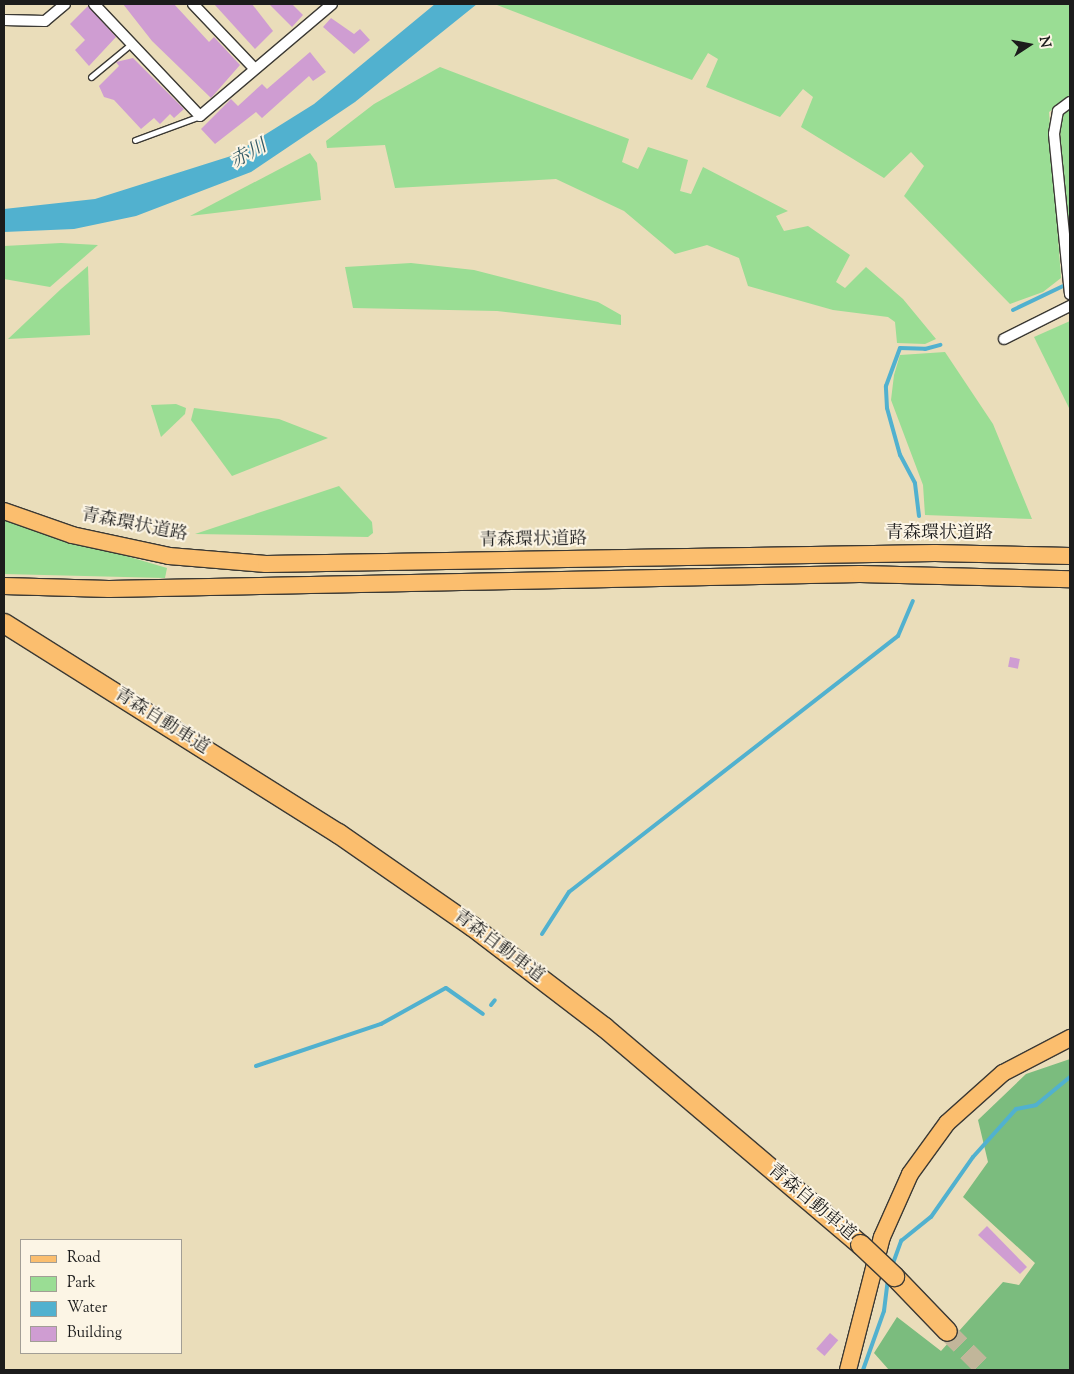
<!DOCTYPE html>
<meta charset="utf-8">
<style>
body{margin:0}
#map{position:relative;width:1074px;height:1374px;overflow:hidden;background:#eaddba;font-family:"Sorts Mill Goudy","Noto Serif JP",serif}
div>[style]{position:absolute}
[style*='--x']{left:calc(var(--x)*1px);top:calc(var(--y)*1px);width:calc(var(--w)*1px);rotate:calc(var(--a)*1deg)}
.green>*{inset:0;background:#9add94}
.forest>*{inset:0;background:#7bbc7e}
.water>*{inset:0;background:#51b1cf}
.stream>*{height:4px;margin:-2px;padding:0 2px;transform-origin:2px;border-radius:2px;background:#51b1cf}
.building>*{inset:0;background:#cf9dd2;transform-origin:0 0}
.motorway-tunnel>*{height:19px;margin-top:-9.5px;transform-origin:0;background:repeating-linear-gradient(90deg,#c1b69a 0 19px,transparent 0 28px)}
.roads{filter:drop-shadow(1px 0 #3b3934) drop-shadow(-1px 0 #3b3934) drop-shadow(0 1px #3b3934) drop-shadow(0 -1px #3b3934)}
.service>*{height:5px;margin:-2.5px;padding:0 2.5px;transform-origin:2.5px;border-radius:2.5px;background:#fff}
.minor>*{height:10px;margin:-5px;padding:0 5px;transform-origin:5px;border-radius:5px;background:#fff}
.primary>*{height:16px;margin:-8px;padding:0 8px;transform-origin:8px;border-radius:8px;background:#fbbe6e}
.trunk>*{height:16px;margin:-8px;padding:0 8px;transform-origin:8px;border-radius:8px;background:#fbbe6e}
.motorway>*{height:19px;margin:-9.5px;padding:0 9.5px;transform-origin:9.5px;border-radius:9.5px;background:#fbbe6e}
.bridges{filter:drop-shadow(1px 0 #3b3934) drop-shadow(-1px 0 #3b3934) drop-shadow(0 1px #3b3934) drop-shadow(0 -1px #3b3934)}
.motorway-bridge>*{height:19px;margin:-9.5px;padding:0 9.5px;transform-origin:9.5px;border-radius:9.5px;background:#fbbe6e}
span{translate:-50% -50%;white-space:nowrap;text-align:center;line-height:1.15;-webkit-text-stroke:4px #fcf5e5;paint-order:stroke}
.street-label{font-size:18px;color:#1c1c1c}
.water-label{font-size:19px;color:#315864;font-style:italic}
.frame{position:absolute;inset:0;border:5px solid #1c1c1c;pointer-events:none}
.legend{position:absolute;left:20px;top:1239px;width:162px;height:115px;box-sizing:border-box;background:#fcf5e5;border:1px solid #a29e95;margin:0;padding:6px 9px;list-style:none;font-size:15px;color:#1c1c1c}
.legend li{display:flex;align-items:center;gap:10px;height:25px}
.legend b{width:25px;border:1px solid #a29e95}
.north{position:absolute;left:1004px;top:20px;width:50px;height:50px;-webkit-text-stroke:4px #fcf5e5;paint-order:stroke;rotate:79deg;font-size:14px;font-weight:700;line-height:20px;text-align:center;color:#1c1c1c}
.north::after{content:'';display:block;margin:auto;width:18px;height:22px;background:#1c1c1c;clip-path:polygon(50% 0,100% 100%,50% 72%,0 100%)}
</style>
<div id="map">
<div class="green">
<div style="clip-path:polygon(1070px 4px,1070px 97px,1049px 112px,1061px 278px,1043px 292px,1010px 304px,904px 196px,924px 166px,911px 152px,884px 178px,801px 127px,813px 97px,803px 89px,780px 117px,706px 87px,718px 59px,708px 53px,692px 80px,497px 5px)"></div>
<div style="clip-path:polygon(440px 67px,629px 139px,622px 162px,638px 169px,648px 147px,688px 160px,680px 191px,691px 194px,703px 167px,788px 211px,776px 216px,784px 231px,808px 226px,850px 255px,836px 282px,845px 288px,866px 267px,903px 299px,936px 339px,925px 344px,897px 343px,895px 322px,888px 317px,833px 310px,748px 286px,739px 258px,707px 245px,675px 254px,624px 211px,556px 179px,395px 188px,385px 145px,327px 148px,326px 141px,374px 104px)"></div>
<div style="clip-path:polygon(1070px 108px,1070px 257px,1060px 130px,1061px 116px)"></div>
<div style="clip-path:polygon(310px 153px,317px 163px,321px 200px,190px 216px)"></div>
<div style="clip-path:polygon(61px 243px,98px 245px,50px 287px,4px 279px,4px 246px)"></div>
<div style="clip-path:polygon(411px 263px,474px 270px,598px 302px,621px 315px,621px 325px,497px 311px,353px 308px,345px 267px)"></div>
<div style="clip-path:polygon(88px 266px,90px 335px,8px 339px,61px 289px)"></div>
<div style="clip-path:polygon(1070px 321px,1070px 410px,1034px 337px)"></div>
<div style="clip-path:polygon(945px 352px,993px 424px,1032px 519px,925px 515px,923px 485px,891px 400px,894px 375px,900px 355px)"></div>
<div style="clip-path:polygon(176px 404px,186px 408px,185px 414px,161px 437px,151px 405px)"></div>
<div style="clip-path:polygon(194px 408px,279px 419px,328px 438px,232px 476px,191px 420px)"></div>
<div style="clip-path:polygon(339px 486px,372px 522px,373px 533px,368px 537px,195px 534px)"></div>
<div style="clip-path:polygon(4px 520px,167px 568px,165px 578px,4px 574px)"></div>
</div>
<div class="forest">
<div style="clip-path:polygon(1070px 1059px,1070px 1370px,889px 1370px,874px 1353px,897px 1317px,941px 1351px,1003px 1282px,1019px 1285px,1035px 1263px,963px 1197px,988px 1162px,978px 1120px,1026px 1074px)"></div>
</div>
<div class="water">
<div style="clip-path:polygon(435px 4px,477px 4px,355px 102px,251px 172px,136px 216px,74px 229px,4px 232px,4px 209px,95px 199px,231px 156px,314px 104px)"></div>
</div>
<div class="stream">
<div style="--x:1013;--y:310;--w:55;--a:-25.6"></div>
<div style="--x:919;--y:516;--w:33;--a:-97"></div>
<div style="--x:915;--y:483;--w:32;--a:-118"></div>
<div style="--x:900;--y:455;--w:49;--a:-105.5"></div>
<div style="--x:887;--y:408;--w:22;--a:-93"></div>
<div style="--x:886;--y:386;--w:40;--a:-69.8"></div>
<div style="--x:900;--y:348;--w:25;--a:2"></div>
<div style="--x:925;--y:349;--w:16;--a:-15"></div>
<div style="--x:542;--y:934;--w:50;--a:-57.3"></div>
<div style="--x:569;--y:892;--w:417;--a:-37.9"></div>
<div style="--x:898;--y:636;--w:38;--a:-67"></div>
<div style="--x:491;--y:1005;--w:6;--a:-51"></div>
<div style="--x:256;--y:1066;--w:132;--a:-18.6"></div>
<div style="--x:381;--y:1024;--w:74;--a:-29"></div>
<div style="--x:446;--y:988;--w:45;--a:35.1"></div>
<div style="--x:892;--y:1266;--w:27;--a:-70"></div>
<div style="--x:901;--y:1241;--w:38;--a:-39"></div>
<div style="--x:931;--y:1217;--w:73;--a:-55"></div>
<div style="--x:973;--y:1157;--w:64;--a:-48.1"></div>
<div style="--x:1016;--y:1109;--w:20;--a:-11"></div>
<div style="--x:1036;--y:1105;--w:44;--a:-39.5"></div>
<div style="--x:863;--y:1370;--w:63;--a:-70.4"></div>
<div style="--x:884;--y:1311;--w:34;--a:-83"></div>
</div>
<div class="building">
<div style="clip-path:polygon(123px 4px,174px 4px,209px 42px,214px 37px,240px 65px,211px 98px,152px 41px)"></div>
<div style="clip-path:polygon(214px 4px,252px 4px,273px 31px,255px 49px)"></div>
<div style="clip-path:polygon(269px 4px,292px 4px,303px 15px,292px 27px)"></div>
<div style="clip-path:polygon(88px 6px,116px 37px,89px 66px,75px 50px,85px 40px,70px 24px)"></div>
<div style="clip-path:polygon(331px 18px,354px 34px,360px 29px,370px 40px,354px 54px,323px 27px)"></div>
<div style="clip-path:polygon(310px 52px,326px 72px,313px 81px,309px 76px,262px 118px,256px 112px,215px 144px,201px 129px,231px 99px,238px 106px,262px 84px,267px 89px)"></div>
<div style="clip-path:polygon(133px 58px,184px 109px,174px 118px,170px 114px,160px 124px,154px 118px,141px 129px,114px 100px,104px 97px,99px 86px,119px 66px,116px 62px)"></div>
<div style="left:1010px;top:657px;width:10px;height:10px;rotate:11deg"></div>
<div style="clip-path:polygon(987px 1226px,1027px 1267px,1020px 1274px,978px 1235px)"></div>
<div style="left:830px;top:1333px;width:11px;height:21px;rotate:41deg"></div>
</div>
<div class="motorway-tunnel">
<div style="--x:947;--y:1331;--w:55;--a:45"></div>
</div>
<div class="roads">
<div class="service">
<div style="--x:91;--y:77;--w:52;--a:-39.5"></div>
<div style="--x:135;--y:140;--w:69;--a:-20.3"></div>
</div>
<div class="minor">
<div style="--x:94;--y:4;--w:154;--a:46.6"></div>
<div style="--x:200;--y:116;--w:173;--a:-40.3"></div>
<div style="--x:193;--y:4;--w:88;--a:46.4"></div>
<div style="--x:4;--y:20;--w:41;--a:1.4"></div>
<div style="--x:45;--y:21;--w:26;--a:-40"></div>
<div style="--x:1070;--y:102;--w:15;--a:143"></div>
<div style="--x:1058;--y:111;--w:23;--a:100"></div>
<div style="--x:1054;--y:134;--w:161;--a:84.3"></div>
<div style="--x:1004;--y:339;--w:74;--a:-26.6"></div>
</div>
<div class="primary">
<div style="--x:848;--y:1370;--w:137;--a:-75.7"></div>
<div style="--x:882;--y:1237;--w:69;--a:-66"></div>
<div style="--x:910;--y:1174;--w:63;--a:-54"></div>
<div style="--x:947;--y:1123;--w:75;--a:-41.8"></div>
<div style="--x:1003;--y:1073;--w:76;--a:-27.6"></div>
</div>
<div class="trunk">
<div style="--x:4;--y:511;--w:72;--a:19.4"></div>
<div style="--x:72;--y:535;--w:99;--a:12.2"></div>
<div style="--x:169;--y:556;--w:97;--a:4.7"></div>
<div style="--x:266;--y:564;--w:669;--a:-0.94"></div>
<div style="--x:935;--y:553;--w:135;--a:1.3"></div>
<div style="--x:4;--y:586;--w:105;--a:1.6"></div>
<div style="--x:109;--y:589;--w:751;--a:-1.14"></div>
<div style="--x:860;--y:574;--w:210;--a:1.4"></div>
</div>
<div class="motorway">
<div style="--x:4;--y:623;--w:395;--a:32.2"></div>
<div style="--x:338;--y:833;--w:163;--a:34.8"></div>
<div style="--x:472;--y:926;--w:166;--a:37.4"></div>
<div style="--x:604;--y:1027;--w:336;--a:40.3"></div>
<div style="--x:894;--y:1276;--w:76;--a:46.1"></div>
</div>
</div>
<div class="bridges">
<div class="motorway-bridge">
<div style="--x:860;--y:1244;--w:47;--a:43.3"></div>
</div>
</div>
<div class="street-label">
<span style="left:134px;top:526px;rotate:11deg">青森環状道路</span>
<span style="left:939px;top:534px">青森環状道路</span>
<span style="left:533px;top:541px;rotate:-1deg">青森環状道路</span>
<span style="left:161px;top:722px;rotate:32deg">青森自動車道</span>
<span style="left:498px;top:947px;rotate:37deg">青森自動車道</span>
<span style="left:811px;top:1203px;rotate:40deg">青森自動車道</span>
</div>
<div class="water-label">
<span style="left:249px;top:155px;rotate:-29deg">赤川</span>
</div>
<div class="frame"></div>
<ul class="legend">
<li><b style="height:6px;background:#fbbe6e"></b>Road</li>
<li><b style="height:14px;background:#9add94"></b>Park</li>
<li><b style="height:14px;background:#51b1cf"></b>Water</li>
<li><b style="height:14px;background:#cf9dd2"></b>Building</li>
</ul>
<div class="north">N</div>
</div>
